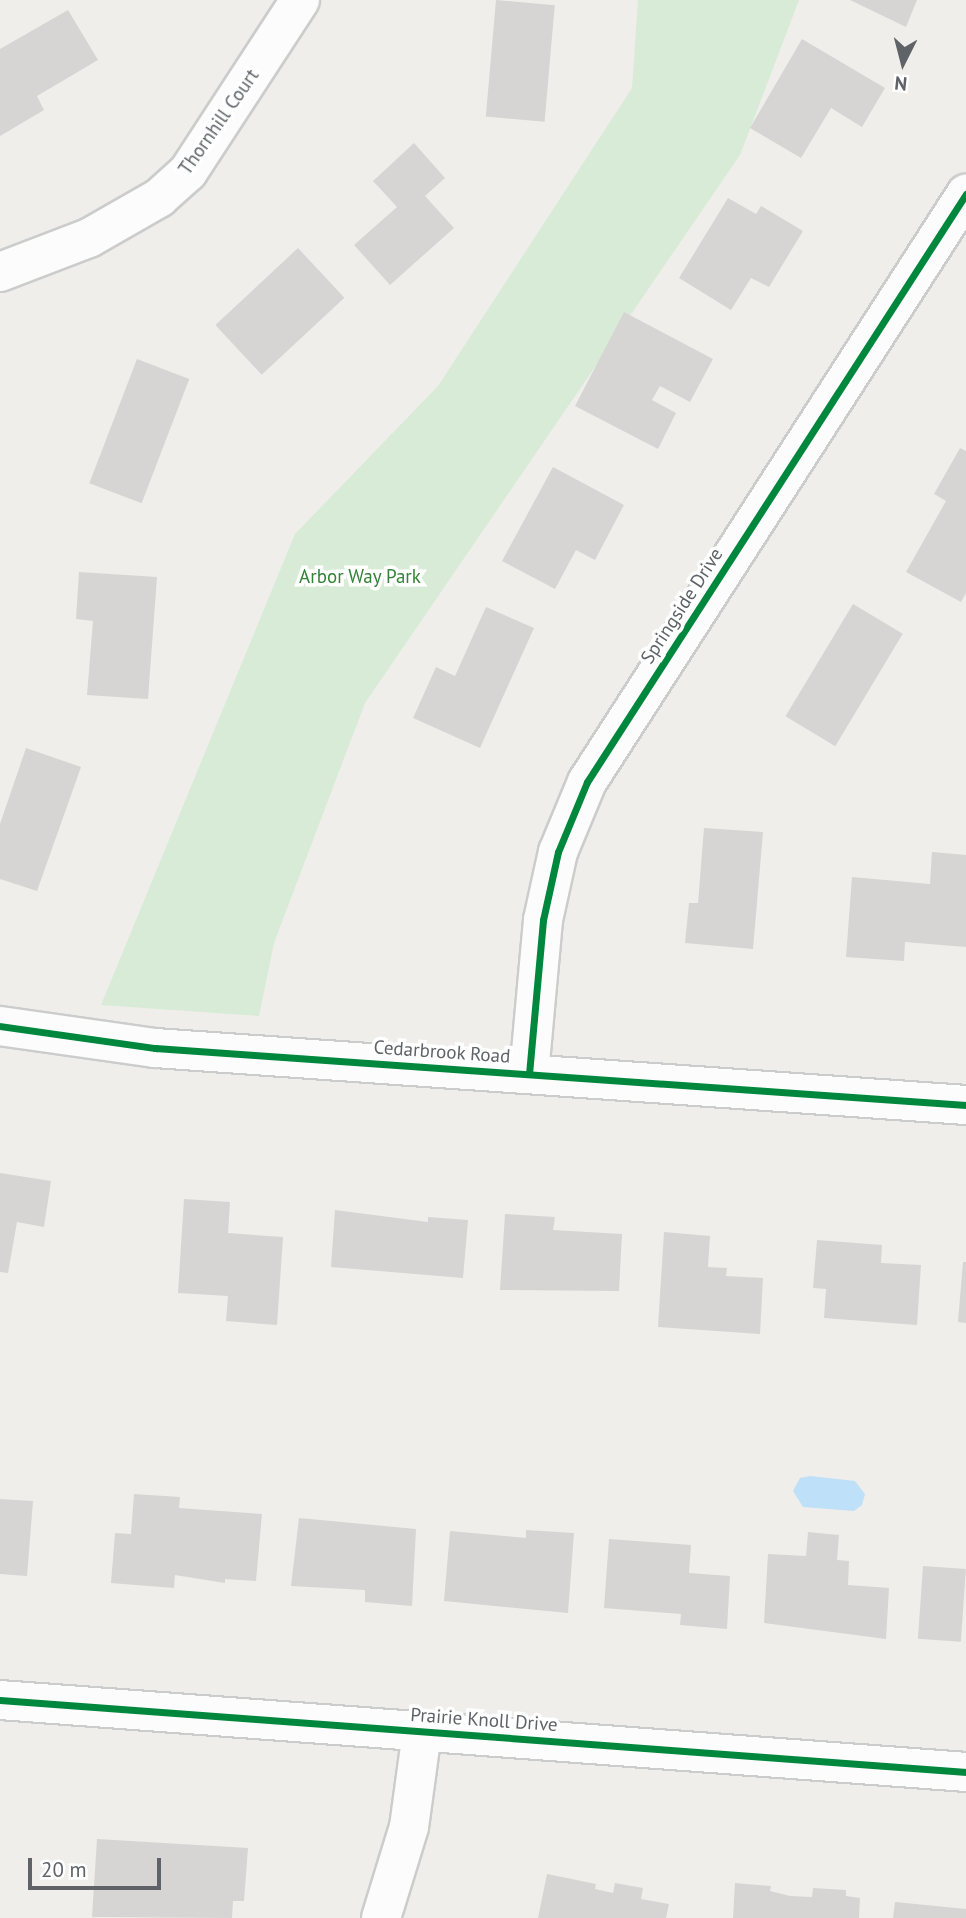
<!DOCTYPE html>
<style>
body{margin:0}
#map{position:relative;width:966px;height:1918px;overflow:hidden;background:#efeeea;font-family:"PT Sans",sans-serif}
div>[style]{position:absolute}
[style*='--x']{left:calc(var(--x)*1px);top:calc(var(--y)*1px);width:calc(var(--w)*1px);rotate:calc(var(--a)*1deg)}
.green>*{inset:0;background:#d8ebd6}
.water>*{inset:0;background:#bfe0f9}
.building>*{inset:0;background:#d6d5d3;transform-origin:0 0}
.roads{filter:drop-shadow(2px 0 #cbcccc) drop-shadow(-2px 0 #cbcccc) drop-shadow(0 2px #cbcccc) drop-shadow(0 -2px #cbcccc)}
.street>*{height:38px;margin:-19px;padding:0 19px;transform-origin:19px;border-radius:19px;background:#fdfcfc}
.cycleway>*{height:7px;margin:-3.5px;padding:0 3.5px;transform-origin:3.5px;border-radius:3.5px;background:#00873e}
span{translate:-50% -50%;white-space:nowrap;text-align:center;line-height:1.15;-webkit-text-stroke:7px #fff;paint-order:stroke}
.street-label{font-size:19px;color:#5f6368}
.park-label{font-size:19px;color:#348238}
.north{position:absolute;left:868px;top:28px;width:70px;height:70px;-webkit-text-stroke:5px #fff;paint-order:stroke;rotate:186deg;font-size:19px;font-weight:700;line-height:28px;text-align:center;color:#5f6368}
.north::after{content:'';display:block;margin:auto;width:24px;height:32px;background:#5f6368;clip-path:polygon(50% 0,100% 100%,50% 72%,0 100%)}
.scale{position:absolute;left:28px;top:1858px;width:133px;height:32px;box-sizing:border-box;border:4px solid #5f6368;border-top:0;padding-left:9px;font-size:21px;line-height:24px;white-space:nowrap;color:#5f6368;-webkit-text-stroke:5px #fff;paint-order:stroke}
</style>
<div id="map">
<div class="green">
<div style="clip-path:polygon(638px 0,799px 0,740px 155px,365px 703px,274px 943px,259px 1016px,101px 1005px,295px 534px,438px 386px,632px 88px)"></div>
</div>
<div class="water">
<div style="clip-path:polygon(810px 1476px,855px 1481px,865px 1494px,862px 1505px,854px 1511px,803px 1507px,793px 1491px,800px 1478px)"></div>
</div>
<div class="building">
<div style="left:496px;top:0;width:59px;height:117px;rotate:5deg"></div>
<div style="clip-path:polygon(850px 0,917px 0,906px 27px)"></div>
<div style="clip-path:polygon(68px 10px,98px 60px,37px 96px,44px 110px,0 136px,0 49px)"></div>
<div style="clip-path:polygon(802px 39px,885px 88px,862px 127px,831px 108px,801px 158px,750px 128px)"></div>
<div style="clip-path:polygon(414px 143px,445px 178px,425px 196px,454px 228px,390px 285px,354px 245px,397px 207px,373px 181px)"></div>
<div style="clip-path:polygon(728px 198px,756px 214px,761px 206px,803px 231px,769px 287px,751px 278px,731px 310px,679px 278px)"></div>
<div style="left:298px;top:248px;width:68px;height:113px;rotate:47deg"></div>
<div style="clip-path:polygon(624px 312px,713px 359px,690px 402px,660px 386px,652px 400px,676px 413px,658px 449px,575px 406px)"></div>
<div style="left:137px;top:359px;width:56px;height:133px;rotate:21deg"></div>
<div style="clip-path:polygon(960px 448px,966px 451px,966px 593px,961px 602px,906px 572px,946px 501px,934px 494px)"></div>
<div style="clip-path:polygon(553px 467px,624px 505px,595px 560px,576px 550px,555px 589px,502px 561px)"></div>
<div style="clip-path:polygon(79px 572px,157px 577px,148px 699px,87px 695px,93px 621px,76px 619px)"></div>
<div style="left:853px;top:604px;width:58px;height:131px;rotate:31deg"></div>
<div style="clip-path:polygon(486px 607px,534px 628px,480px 748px,413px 718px,436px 667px,455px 676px)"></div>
<div style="clip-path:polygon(26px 748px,81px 767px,37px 891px,0 879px,0 824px)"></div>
<div style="clip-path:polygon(704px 828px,763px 832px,753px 949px,685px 943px,689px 903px,698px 903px)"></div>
<div style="clip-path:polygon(932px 852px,966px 855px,966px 947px,905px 942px,904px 961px,846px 957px,852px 877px,930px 884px)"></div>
<div style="clip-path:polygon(0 1173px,51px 1181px,44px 1227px,17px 1222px,8px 1273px,0 1272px)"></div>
<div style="clip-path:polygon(184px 1199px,230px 1202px,228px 1233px,283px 1237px,277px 1325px,226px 1321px,228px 1296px,178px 1293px)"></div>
<div style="clip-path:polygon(335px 1210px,428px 1222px,428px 1217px,468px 1220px,463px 1278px,331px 1267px)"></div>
<div style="clip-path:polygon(505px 1214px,555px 1217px,553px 1230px,622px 1234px,619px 1291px,500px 1290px)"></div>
<div style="clip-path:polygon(664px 1232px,710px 1236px,708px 1267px,727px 1268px,726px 1276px,763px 1278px,760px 1334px,658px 1327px)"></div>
<div style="clip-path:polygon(817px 1240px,882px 1245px,881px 1263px,921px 1265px,917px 1325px,824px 1318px,826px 1289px,813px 1288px)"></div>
<div style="clip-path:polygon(963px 1262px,966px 1262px,966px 1323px,958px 1322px)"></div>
<div style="clip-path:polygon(134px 1494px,180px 1497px,179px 1508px,262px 1514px,256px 1581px,225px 1579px,225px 1583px,175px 1575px,174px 1588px,111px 1583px,115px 1533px,131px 1534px)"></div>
<div style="clip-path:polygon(0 1499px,33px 1501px,27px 1576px,0 1574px)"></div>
<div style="clip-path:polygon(299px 1518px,416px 1529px,412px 1606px,365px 1602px,365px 1590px,291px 1586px)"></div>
<div style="clip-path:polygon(526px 1530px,574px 1533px,568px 1613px,444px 1601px,450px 1531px,526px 1538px)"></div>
<div style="clip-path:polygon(808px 1532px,839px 1535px,837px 1560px,849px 1561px,848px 1585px,889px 1588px,886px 1639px,764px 1623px,768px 1554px,806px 1556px)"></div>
<div style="clip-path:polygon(609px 1539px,691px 1545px,689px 1573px,730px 1576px,727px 1629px,680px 1625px,681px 1614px,604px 1608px)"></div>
<div style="left:923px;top:1566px;width:43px;height:73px;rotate:4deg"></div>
<div style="clip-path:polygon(97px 1839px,248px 1848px,244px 1901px,233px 1901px,232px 1918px,92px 1917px)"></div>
<div style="clip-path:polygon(547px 1874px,596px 1884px,595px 1889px,613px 1893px,615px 1883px,643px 1888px,641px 1899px,669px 1904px,666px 1918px,538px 1918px)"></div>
<div style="clip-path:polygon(735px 1883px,771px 1886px,770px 1891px,790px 1896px,812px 1897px,813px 1888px,846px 1890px,846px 1896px,860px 1898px,859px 1918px,733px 1918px)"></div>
<div style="clip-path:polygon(895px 1902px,966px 1909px,966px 1918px,893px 1918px)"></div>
</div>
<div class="roads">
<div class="street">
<div style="--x:0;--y:272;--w:95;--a:-20.9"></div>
<div style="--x:89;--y:238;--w:81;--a:-29.7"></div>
<div style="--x:159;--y:198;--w:39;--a:-42"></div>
<div style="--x:188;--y:172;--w:205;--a:-56.9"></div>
<div style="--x:0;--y:1026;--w:157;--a:8.1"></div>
<div style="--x:155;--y:1048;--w:813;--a:4.02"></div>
<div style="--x:529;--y:1074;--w:155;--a:-84.8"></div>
<div style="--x:543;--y:920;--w:70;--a:-77.6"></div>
<div style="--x:558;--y:852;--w:76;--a:-67.5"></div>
<div style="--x:587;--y:782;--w:700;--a:-57.2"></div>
<div style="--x:0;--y:1700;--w:969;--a:4.26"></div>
<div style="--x:381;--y:1918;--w:95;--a:-72.9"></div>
<div style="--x:409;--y:1827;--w:96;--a:-82.2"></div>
</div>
</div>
<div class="cycleway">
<div style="--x:0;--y:1026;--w:157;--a:8.1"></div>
<div style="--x:155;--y:1048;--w:813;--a:4.02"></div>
<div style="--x:529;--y:1074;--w:155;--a:-84.8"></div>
<div style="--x:543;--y:920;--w:70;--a:-77.6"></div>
<div style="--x:558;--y:852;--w:76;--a:-67.5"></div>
<div style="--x:587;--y:782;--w:700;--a:-57.2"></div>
<div style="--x:0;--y:1700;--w:969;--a:4.26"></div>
</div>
<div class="street-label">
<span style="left:219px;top:122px;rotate:-55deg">Thornhill Court</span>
<span style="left:682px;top:606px;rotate:-57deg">Springside Drive</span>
<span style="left:442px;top:1052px;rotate:4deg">Cedarbrook Road</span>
<span style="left:484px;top:1720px;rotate:4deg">Prairie Knoll Drive</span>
</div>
<div class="park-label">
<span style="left:360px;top:577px">Arbor Way Park</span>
</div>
<div class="north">N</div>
<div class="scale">20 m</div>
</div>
